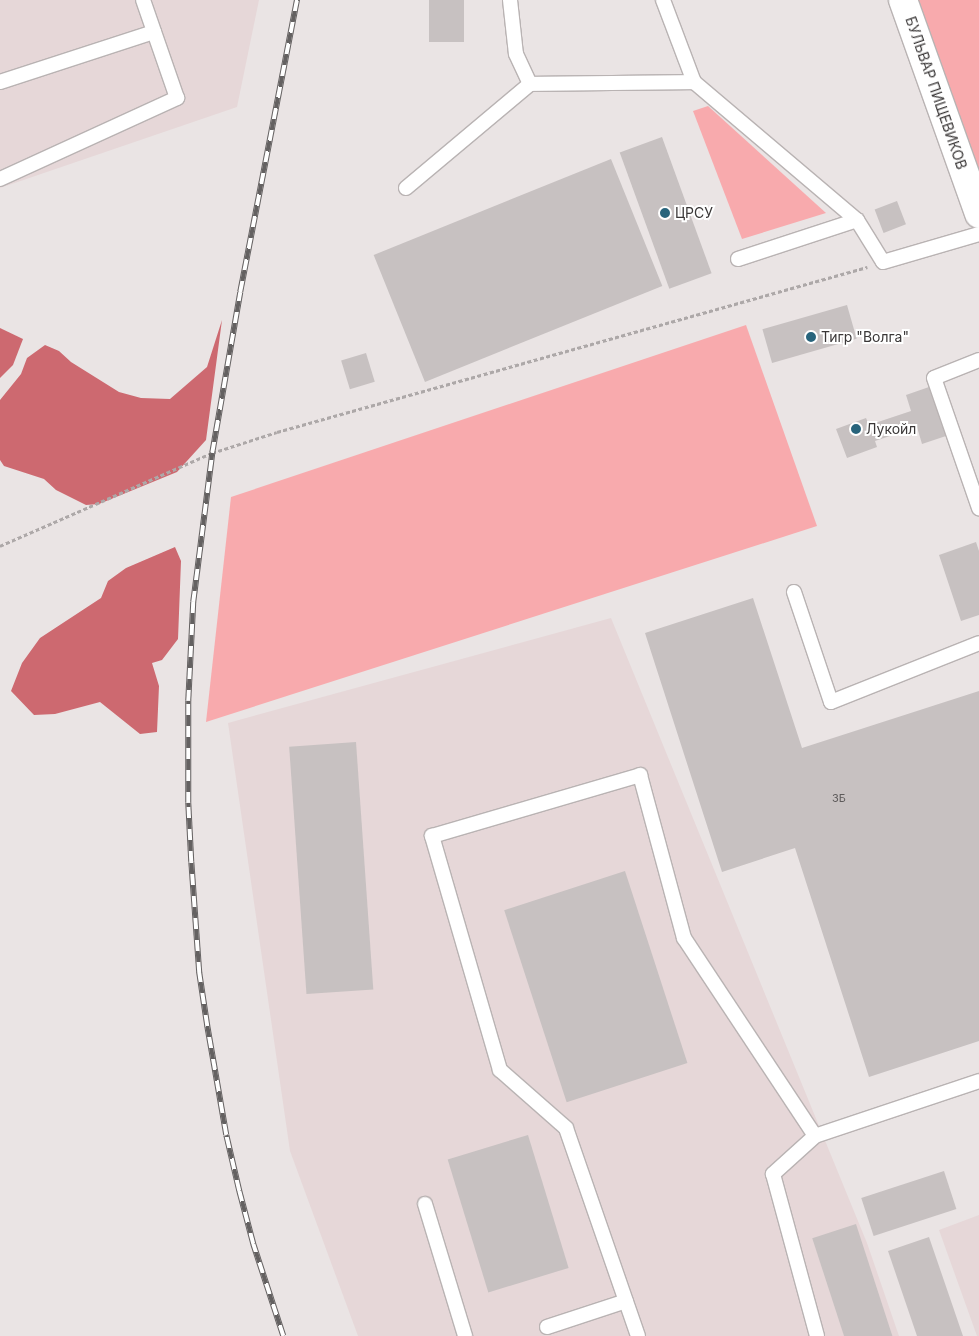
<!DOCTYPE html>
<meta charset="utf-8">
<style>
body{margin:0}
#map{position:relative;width:979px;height:1336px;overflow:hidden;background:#eae4e4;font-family:Inter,sans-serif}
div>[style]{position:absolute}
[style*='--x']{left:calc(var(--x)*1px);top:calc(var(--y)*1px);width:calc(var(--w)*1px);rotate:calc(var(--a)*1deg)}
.built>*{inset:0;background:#e6d7d8}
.green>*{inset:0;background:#f8aaad}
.water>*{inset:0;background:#cd6970}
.building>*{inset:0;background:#c7c1c1;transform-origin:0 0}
.path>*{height:3px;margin-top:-1.5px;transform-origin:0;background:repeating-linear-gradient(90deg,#ada8a8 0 4px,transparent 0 6.5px)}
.roads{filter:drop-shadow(1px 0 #b9b3b3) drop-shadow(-1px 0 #b9b3b3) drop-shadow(0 1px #b9b3b3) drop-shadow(0 -1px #b9b3b3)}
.service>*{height:14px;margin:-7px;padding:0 7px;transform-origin:7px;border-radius:7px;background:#fff}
.secondary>*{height:28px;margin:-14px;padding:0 14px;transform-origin:14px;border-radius:14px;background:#fff}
.rail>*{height:5.5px;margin-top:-2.75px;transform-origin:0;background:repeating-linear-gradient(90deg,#fff 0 11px,#646161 0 22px);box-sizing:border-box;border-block:1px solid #646161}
.dots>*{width:14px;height:14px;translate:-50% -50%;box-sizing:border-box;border:2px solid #fff;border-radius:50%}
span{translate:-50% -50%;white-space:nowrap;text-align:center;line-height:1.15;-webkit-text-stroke:4px #fff;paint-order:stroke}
.number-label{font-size:11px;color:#5d5a5a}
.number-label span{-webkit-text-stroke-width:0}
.street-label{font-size:14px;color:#3a3737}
.poi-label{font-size:14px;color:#3a3737}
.left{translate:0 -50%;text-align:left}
</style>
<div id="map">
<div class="built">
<div style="clip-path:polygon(0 0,259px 0,237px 107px,0 188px)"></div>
<div style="clip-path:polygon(611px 618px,867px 1243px,899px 1336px,358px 1336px,290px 1151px,228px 723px)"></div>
<div style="clip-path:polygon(979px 1215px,979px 1336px,977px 1336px,939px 1230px)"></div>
</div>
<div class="green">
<div style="clip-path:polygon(916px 0,979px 0,979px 177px)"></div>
<div style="clip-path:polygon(708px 106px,826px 213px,742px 239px,693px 111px)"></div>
<div style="clip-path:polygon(746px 325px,817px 526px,206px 722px,231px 497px)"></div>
</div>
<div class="water">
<div style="clip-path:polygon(222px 320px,206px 440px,177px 472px,99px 504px,86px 505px,56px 490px,44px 479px,4px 466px,0 460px,0 400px,21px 374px,27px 358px,45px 345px,59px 351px,71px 362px,119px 392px,141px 398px,170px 399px,207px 367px)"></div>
<div style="clip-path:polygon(0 328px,23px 339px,13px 365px,0 378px)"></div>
<div style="clip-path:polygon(175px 547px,181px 561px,178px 639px,162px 660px,152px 663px,159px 686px,157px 732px,140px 734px,100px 702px,55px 714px,34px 715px,11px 691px,22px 663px,40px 638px,101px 598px,108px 581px,126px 568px)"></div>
</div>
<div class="building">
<div style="left:429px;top:0;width:35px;height:42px"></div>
<div style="left:662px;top:137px;width:145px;height:45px;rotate:70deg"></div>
<div style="left:611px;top:159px;width:137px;height:256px;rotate:68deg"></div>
<div style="left:897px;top:201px;width:25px;height:24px;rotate:69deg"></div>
<div style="left:847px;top:305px;width:35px;height:88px;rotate:74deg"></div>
<div style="left:366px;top:353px;width:30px;height:26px;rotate:73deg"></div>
<div style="clip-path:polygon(929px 387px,946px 436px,922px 444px,917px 427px,875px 441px,877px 447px,847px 458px,836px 429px,866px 418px,869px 425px,911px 411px,906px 395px)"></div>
<div style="clip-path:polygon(976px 542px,979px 551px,979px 615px,961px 621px,939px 555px)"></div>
<div style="clip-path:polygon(753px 598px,802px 748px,979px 691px,979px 1041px,869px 1077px,795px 848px,722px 872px,645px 633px)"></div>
<div style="left:356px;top:742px;width:248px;height:67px;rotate:86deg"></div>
<div style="left:625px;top:871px;width:202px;height:127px;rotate:72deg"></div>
<div style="left:528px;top:1135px;width:139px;height:84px;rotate:73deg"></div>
<div style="left:944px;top:1171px;width:40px;height:87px;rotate:72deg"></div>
<div style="left:856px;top:1224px;width:118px;height:46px;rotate:72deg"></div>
<div style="clip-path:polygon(929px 1237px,963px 1336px,917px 1336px,888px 1251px)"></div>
</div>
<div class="path">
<div style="--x:0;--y:546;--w:232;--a:-23.7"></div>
<div style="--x:212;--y:453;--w:68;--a:-17.9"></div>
<div style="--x:277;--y:432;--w:613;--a:-15.62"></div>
</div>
<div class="roads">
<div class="service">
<div style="--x:510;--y:0;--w:54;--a:83.7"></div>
<div style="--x:516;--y:54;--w:33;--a:65"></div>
<div style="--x:663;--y:0;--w:88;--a:69.3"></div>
<div style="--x:0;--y:82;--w:162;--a:-18"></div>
<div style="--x:0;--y:179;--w:195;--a:-24.6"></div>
<div style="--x:177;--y:98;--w:104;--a:-109.1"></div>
<div style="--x:406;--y:188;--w:162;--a:-40"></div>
<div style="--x:530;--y:84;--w:164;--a:-0.7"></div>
<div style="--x:694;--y:82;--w:214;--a:40.3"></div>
<div style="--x:857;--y:220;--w:49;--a:58.2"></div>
<div style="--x:883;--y:262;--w:100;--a:-16.3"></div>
<div style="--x:738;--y:259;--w:125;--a:-18.1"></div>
<div style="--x:979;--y:360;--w:48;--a:158.2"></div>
<div style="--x:934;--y:378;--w:138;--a:70.9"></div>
<div style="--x:794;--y:592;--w:116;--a:71.4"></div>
<div style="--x:831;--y:702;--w:159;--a:-21.7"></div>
<div style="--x:815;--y:1136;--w:57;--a:137.9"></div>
<div style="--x:773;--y:1174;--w:168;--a:74.8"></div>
<div style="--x:425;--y:1204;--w:138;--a:73.1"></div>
<div style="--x:547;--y:1327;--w:83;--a:-18.2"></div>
<div style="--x:638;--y:1336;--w:220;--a:-109.1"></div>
<div style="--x:566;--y:1128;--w:88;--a:-138.7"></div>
<div style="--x:500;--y:1070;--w:244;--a:-106.2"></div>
<div style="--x:432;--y:836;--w:217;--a:-16.3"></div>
<div style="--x:640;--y:775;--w:169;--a:74.9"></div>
<div style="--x:684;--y:938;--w:237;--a:56.5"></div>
<div style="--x:815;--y:1136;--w:173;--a:-18.5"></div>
</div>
<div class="secondary">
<div style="--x:903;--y:0;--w:227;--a:70.4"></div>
</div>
</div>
<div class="rail">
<div style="--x:283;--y:1336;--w:97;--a:-108.1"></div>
<div style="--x:253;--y:1244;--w:55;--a:-104.8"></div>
<div style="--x:239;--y:1191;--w:57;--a:-103.1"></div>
<div style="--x:226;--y:1135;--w:111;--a:-99.9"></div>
<div style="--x:207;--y:1026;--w:54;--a:-98.6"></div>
<div style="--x:199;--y:973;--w:111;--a:-94.1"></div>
<div style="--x:191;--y:862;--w:59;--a:-92.9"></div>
<div style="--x:188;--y:803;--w:102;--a:-90"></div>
<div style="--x:188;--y:701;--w:99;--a:-87.1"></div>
<div style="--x:193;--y:602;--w:150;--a:-82.7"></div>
<div style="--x:212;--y:453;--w:163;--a:-80.1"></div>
<div style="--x:240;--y:292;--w:298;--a:-79"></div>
</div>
<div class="dots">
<div style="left:665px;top:213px;background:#28647c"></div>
<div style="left:811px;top:337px;background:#28647c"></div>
<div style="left:856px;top:429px;background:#28647c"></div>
</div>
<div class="number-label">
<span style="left:839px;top:798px">3Б</span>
</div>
<div class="street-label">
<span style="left:936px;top:93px;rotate:71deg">БУЛЬВАР ПИЩЕВИКОВ</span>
</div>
<div class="poi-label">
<span class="left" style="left:675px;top:213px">ЦРСУ</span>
<span class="left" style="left:821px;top:337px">Тигр "Волга"</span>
<span class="left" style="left:866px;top:429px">Лукойл</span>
</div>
</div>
